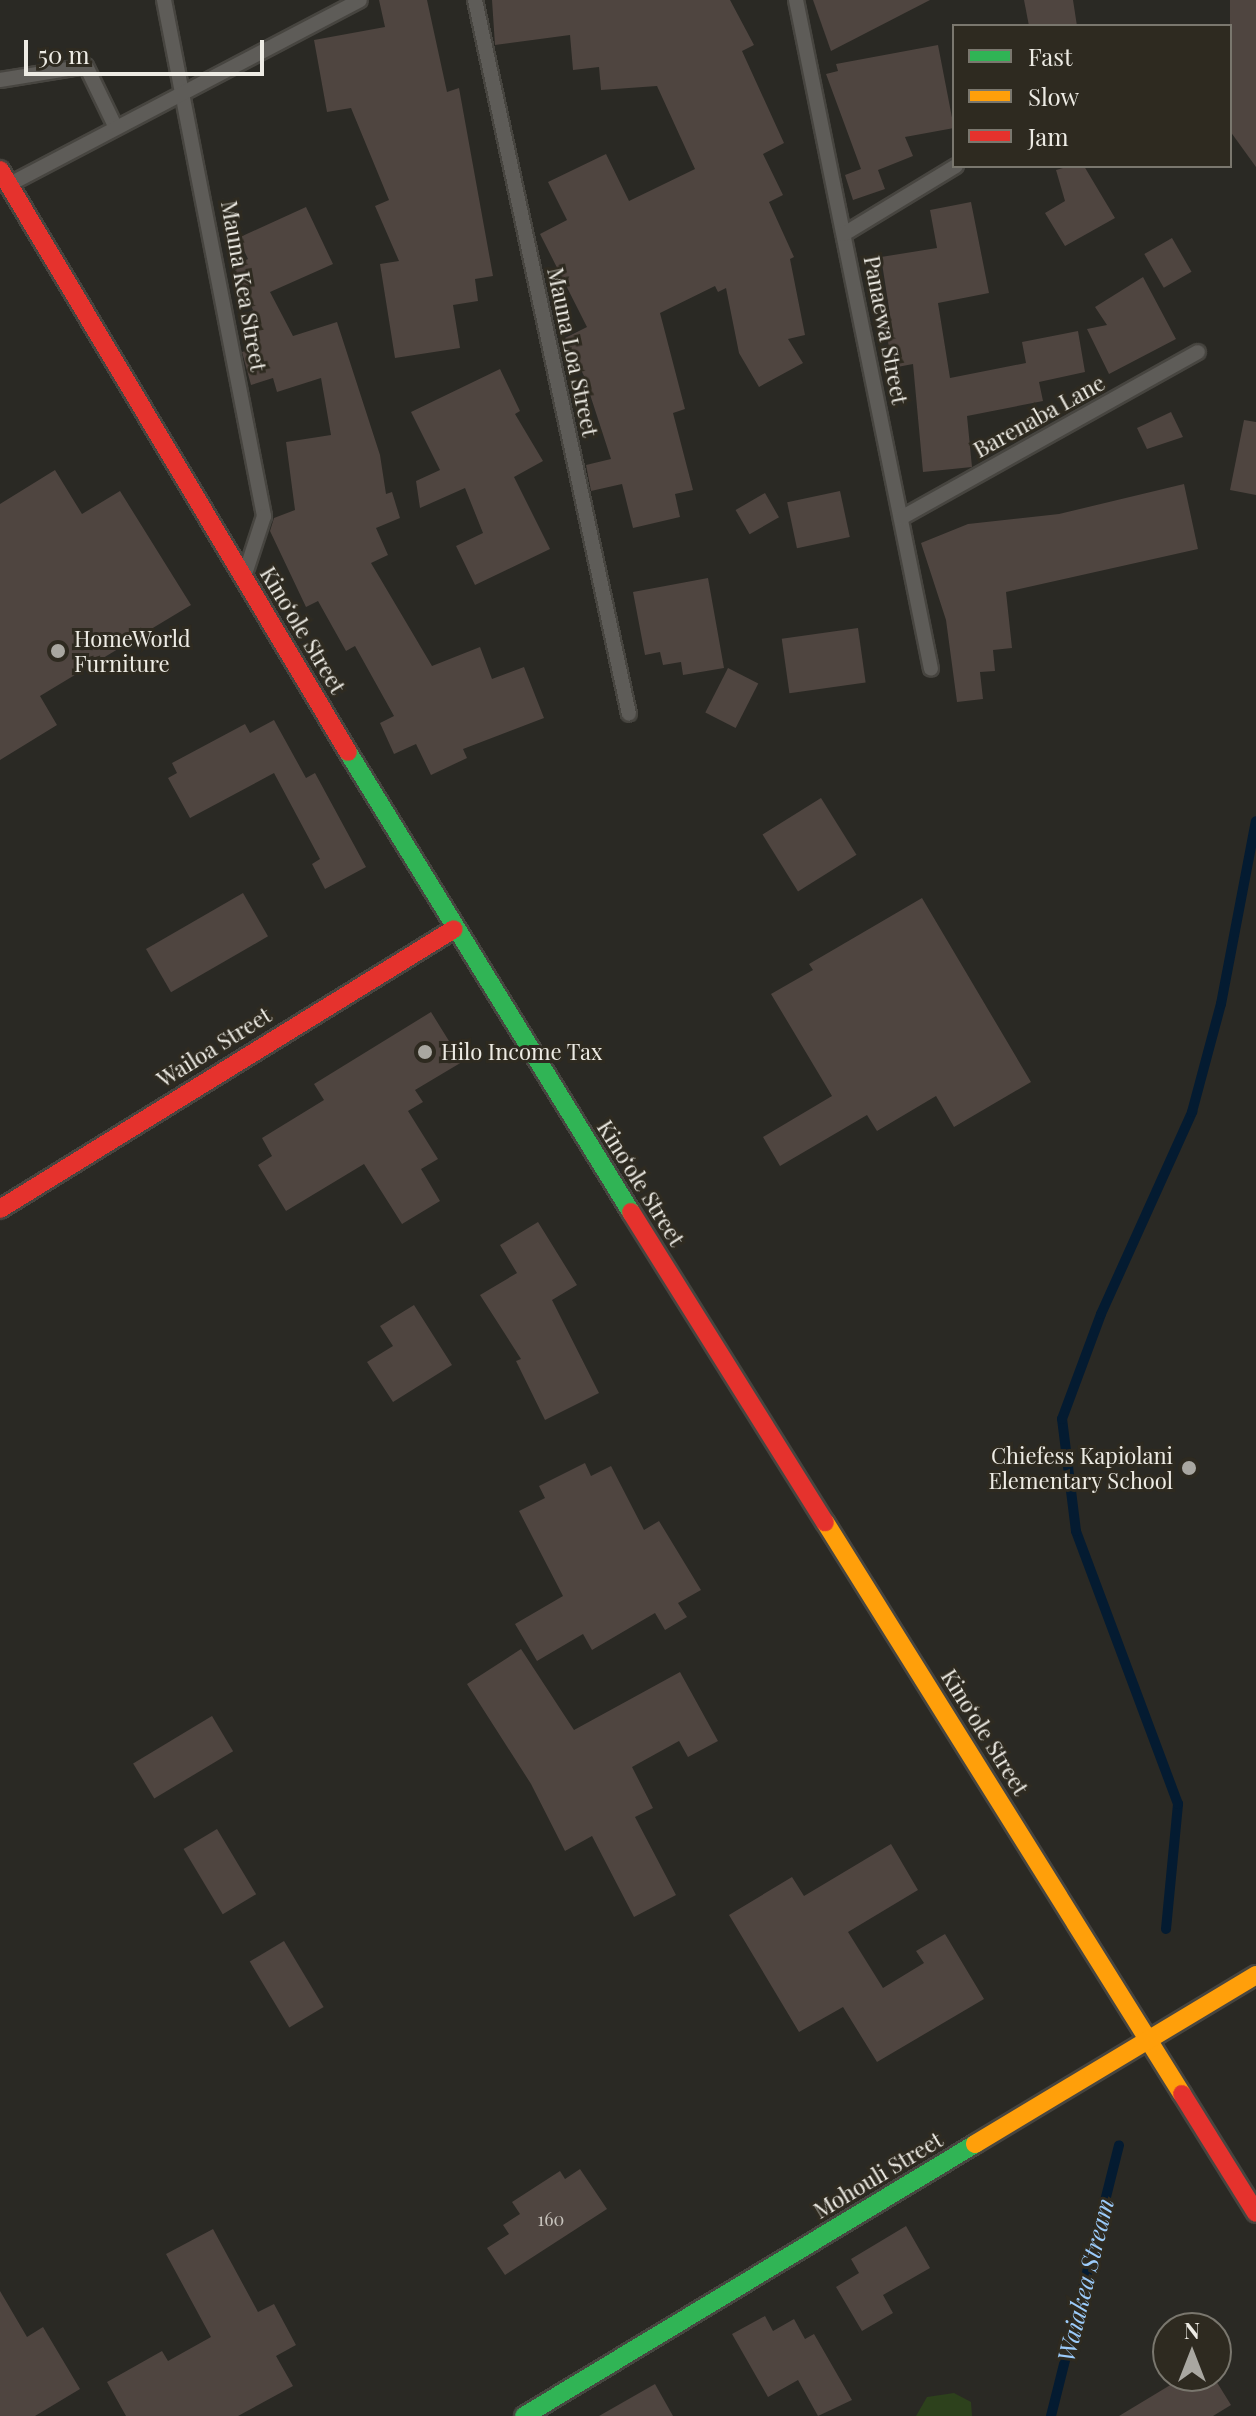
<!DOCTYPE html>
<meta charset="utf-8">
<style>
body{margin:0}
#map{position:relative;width:1256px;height:2416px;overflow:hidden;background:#2a2924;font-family:"Playfair Display",serif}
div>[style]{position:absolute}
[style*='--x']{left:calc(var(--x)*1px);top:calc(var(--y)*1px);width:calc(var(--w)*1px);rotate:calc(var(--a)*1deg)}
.green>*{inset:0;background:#2d411c}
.stream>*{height:10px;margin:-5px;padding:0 5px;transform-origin:5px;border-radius:5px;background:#041b31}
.building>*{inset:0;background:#4f4540;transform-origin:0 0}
.roads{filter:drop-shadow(2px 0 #474540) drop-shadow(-2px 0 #474540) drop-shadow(0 2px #474540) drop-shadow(0 -2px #474540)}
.lane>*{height:14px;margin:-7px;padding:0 7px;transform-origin:7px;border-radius:7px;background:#5e5c58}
.fast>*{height:18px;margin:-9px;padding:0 9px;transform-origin:9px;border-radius:9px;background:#30b455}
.slow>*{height:18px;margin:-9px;padding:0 9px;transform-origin:9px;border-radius:9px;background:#ff9f0a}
.jam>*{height:18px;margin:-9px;padding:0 9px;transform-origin:9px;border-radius:9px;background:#e5322d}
.dots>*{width:22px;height:22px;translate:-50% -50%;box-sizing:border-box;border:4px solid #2e2a20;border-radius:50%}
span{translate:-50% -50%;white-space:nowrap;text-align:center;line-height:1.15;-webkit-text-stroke:6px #2e2a20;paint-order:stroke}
.number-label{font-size:18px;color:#c6c2bb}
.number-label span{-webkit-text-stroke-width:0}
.street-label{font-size:22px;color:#edebe4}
.poi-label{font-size:22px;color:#edebe4}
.left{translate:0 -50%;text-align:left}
.right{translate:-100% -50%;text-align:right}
.water-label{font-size:24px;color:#9ccbfa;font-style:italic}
.legend{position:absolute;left:952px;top:24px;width:280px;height:144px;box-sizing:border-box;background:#2e2a20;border:2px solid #7a776e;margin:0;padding:10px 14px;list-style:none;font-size:24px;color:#edebe4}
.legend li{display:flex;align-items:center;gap:16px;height:40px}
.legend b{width:40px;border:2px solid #7a776e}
.north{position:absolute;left:1152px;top:2312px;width:80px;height:80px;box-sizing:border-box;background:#2e2a20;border:2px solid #7a776e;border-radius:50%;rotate:0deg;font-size:22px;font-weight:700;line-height:32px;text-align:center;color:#edebe4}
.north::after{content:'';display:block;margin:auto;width:28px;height:36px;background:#a9a7a1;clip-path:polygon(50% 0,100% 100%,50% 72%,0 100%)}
.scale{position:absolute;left:24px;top:40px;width:240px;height:36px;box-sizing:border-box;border:4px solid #edebe4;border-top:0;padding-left:10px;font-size:24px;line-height:28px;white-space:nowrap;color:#edebe4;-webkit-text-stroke:6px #2e2a20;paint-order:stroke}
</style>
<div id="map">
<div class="green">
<div style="clip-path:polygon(954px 2393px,971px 2402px,972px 2416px,916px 2416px,927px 2397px)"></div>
</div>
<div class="stream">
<div style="--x:1166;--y:1929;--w:126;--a:-84.5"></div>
<div style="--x:1178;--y:1804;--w:291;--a:-110.5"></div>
<div style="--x:1076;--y:1531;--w:113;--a:-97.1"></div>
<div style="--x:1062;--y:1419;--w:112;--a:-69.6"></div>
<div style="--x:1101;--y:1314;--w:222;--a:-65.7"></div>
<div style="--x:1192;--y:1112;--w:112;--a:-75"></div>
<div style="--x:1221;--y:1004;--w:186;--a:-79.2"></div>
<div style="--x:1051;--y:2416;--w:279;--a:-75.9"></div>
</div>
<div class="building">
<div style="clip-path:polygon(379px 0,427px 0,447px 92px,459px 88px,493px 276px,475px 279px,478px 301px,453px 305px,460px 348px,395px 358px,380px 264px,399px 261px,375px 206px,389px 200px,351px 108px,327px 112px,314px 40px,385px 27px)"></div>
<div style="clip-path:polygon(492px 0,730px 0,754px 45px,742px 51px,784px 143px,763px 154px,783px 195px,769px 202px,794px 257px,790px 259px,805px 335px,788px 339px,803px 363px,759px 387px,739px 353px,726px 288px,718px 292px,715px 286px,660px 313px,685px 409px,673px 413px,693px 490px,675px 494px,680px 517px,633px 528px,622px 484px,591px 491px,586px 465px,611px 459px,584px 376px,565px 338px,587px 327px,540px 234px,567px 220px,548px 182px,606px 154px,629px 201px,695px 169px,657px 86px,601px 90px,599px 67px,573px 70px,570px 35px,495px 45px)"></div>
<div style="clip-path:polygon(813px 0,930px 0,831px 51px)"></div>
<div style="clip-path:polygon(1024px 0,1073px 0,1077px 26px,1029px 26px)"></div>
<div style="clip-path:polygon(1230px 0,1256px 0,1256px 167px,1230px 131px)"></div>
<div style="clip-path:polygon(938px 45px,954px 128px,905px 137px,913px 156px,878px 170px,885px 189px,853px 200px,845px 175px,861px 169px,826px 74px,838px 71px,836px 64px)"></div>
<div style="clip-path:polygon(1070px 166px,1084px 166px,1115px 218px,1065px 246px,1045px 213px,1065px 201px,1056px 170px)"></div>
<div style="clip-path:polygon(971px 202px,989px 293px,938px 303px,950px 378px,1026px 363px,1022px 342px,1078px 331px,1085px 372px,1039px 382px,1043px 401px,967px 416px,972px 467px,923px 472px,913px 364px,892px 368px,887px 335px,893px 334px,881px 257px,937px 248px,930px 210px)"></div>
<div style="clip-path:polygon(306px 207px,333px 264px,270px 292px,293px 336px,337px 322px,380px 455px,386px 494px,392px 492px,400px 518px,376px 528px,388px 555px,371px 563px,432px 666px,480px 647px,492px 679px,524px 667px,544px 718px,463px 749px,467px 758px,431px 775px,416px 744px,394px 754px,380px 723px,394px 716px,355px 646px,346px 651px,318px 601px,306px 607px,270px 531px,274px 518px,295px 510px,286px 442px,331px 435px,321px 378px,277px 392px,273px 378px,251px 385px,242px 352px,258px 347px,242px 316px,253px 310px,233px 266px,248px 259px,238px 238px)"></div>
<div style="left:1172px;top:238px;width:39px;height:32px;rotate:60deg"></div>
<div style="clip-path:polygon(1143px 277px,1176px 339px,1109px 374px,1087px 329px,1107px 325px,1095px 307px)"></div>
<div style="clip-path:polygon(500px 369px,520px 411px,515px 414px,543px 461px,514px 477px,550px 549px,475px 585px,456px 546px,483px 533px,465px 488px,420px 508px,416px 481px,440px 470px,411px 412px)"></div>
<div style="clip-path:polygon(1171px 412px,1183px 437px,1147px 449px,1137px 428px)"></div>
<div style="clip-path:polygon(1244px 420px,1256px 422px,1256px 495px,1230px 490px)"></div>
<div style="clip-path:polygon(55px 470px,82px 514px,120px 491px,191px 605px,40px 696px,57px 725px,0 760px,0 504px)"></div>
<div style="clip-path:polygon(1184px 484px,1198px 549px,1006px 592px,1012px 648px,993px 650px,995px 671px,980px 672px,983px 699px,957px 702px,946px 620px,921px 543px,968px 524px,1059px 514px)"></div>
<div style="left:840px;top:491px;width:47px;height:54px;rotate:78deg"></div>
<div style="left:765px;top:493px;width:28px;height:34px;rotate:60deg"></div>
<div style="clip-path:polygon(708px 578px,724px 668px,683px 675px,681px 662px,663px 665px,660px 652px,645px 655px,633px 592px)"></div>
<div style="left:858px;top:628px;width:55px;height:77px;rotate:82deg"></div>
<div style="left:728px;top:668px;width:34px;height:50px;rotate:27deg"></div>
<div style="clip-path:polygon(274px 720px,306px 778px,315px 773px,366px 867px,325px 889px,312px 864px,320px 859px,274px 773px,190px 818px,168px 778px,177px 773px,172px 763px,245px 724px,250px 733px)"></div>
<div style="left:821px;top:798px;width:67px;height:69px;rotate:58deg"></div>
<div style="left:243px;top:893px;width:50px;height:112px;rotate:60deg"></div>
<div style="clip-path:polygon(922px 898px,1031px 1082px,954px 1127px,936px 1096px,877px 1131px,867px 1115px,780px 1166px,763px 1137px,832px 1096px,771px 994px,813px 970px,809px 964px)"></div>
<div style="clip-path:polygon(431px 1012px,462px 1062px,415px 1090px,423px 1102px,408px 1111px,438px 1159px,421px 1169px,440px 1201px,402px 1224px,364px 1164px,286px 1211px,258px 1165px,272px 1156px,262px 1138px,324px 1100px,314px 1084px)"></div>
<div style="clip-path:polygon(538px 1222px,577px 1285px,552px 1300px,599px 1393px,545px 1420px,516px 1361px,521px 1359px,480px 1295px,517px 1273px,500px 1245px)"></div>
<div style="clip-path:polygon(414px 1305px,452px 1365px,393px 1402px,367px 1362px,393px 1346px,380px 1326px)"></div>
<div style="clip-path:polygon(585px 1463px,591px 1476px,611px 1466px,644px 1530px,659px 1521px,701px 1590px,678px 1603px,687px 1617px,665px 1630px,655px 1613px,592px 1650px,583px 1634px,537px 1661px,515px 1624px,563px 1596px,519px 1511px,545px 1498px,539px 1486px)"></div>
<div style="clip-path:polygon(521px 1649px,574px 1730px,680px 1672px,718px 1741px,688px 1757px,679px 1741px,632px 1767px,653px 1808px,635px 1817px,676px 1895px,634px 1917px,592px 1836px,565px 1851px,531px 1784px,467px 1684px)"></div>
<div style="left:212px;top:1716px;width:41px;height:92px;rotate:59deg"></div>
<div style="left:217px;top:1829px;width:76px;height:39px;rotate:59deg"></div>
<div style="clip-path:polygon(891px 1844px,918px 1890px,848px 1932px,883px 1988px,924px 1963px,916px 1951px,945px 1934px,984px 1999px,877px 2062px,843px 2007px,799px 2032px,729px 1915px,792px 1877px,804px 1896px)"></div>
<div style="left:284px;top:1941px;width:77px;height:40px;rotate:59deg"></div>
<div style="clip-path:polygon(580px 2169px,607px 2209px,505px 2275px,487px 2248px,509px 2234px,503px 2225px,520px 2214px,512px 2202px,560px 2171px,565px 2179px)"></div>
<div style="clip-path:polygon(906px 2226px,930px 2268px,883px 2295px,893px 2313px,862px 2331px,836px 2287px,859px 2273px,851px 2259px)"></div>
<div style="clip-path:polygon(213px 2229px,258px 2312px,274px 2304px,296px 2345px,276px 2356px,293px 2386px,238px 2416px,126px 2416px,107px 2382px,162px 2351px,168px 2361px,211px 2337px,166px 2254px)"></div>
<div style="clip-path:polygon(0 2291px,27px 2337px,43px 2327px,80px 2389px,35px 2416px,0 2416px)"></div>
<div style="clip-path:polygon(765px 2316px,773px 2331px,794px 2319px,805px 2339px,814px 2334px,852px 2400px,818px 2416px,798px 2380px,768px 2397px,732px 2334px)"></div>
<div style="clip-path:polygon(1167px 2376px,1213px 2376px,1231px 2405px,1213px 2416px,1119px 2416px,1172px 2384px)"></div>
<div style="clip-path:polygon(655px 2384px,673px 2416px,599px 2416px)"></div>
</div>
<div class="roads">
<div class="lane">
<div style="--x:164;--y:0;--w:526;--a:79.03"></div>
<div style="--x:264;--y:516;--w:58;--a:108.1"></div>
<div style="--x:475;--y:0;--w:730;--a:77.83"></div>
<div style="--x:796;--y:0;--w:682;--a:78.59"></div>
<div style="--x:0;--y:80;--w:87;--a:-9.2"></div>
<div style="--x:86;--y:66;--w:67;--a:64.2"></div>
<div style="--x:10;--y:184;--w:395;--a:-27.7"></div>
<div style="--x:844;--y:234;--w:131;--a:-31.3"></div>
<div style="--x:901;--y:518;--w:340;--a:-29.2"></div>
</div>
<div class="fast">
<div style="--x:348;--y:752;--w:540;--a:58.4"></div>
<div style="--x:524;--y:2416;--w:527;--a:-31.09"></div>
</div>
<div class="slow">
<div style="--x:825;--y:1522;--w:674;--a:58.03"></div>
<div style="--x:975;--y:2144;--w:328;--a:-31"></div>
</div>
<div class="jam">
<div style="--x:0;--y:170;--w:678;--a:59.12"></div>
<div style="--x:0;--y:1209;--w:533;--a:-31.66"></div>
<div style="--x:631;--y:1212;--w:366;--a:58"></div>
<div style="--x:1182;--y:2094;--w:140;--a:58.1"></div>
</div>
</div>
<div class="dots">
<div style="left:58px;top:651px;background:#a9a7a1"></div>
<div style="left:425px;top:1052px;background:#a9a7a1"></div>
<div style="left:1189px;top:1468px;background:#a9a7a1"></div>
</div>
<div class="number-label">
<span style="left:551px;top:2219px">160</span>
</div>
<div class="street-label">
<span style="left:244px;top:286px;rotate:80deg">Mauna Kea Street</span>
<span style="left:886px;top:330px;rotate:79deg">Panaewa Street</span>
<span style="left:573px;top:352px;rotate:78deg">Mauna Loa Street</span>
<span style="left:1039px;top:416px;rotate:-29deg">Barenaba Lane</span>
<span style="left:303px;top:630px;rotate:59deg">Kinoʻole Street</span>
<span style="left:214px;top:1047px;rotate:-32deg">Wailoa Street</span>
<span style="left:641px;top:1183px;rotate:58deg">Kinoʻole Street</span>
<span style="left:985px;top:1732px;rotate:58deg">Kinoʻole Street</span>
<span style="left:878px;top:2175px;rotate:-31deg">Mohouli Street</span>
</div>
<div class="poi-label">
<span class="left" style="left:74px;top:651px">HomeWorld<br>Furniture</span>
<span class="left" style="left:441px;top:1052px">Hilo Income Tax</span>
<span class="right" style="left:1173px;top:1468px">Chiefess Kapiolani<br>Elementary School</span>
</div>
<div class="water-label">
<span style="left:1085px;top:2280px;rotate:-76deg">Waiakea Stream</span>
</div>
<ul class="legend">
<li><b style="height:10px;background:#30b455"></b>Fast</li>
<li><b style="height:10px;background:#ff9f0a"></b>Slow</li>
<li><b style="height:10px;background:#e5322d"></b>Jam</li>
</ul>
<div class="north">N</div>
<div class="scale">50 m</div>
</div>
